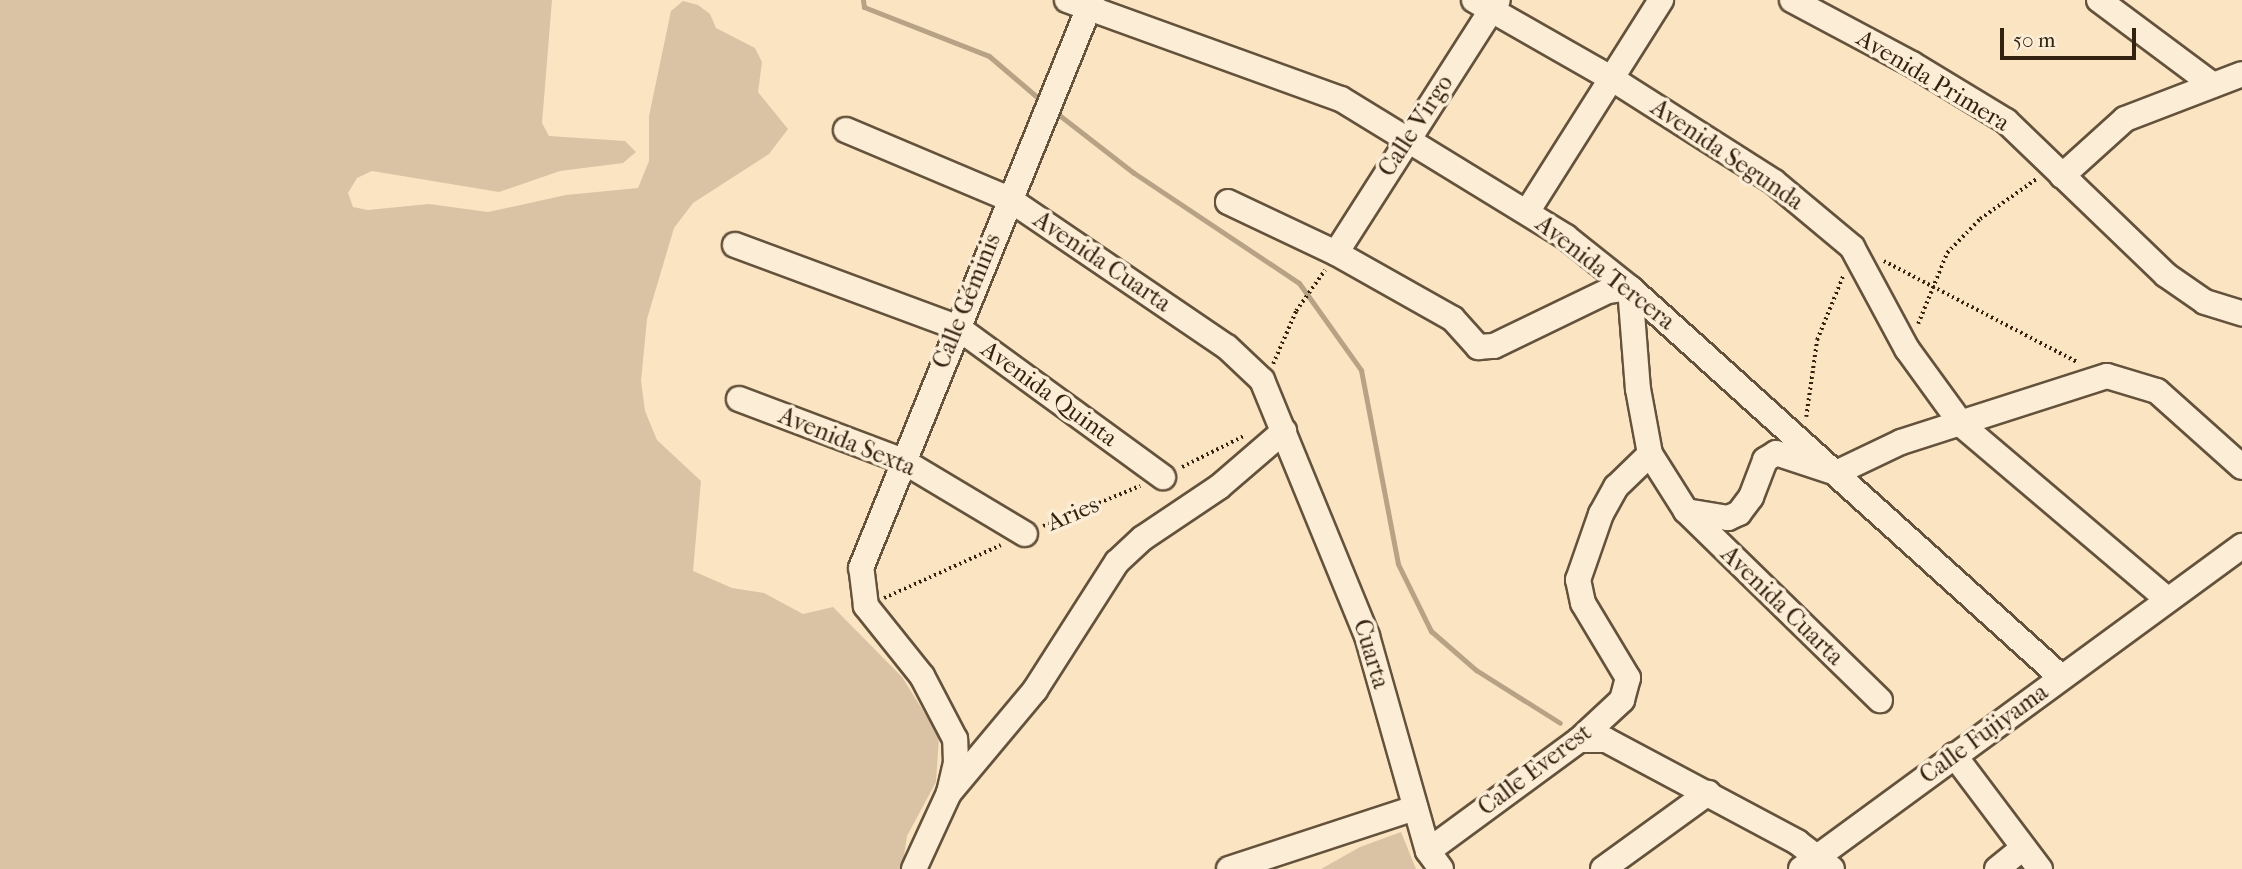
<!DOCTYPE html>
<meta charset="utf-8">
<style>
body{margin:0}
#map{position:relative;width:2242px;height:869px;overflow:hidden;background:#fbe4c2;font-family:"IM FELL French Canon",serif}
div>[style]{position:absolute}
[style*='--x']{left:calc(var(--x)*1px);top:calc(var(--y)*1px);width:calc(var(--w)*1px);rotate:calc(var(--a)*1deg)}
.green>*{inset:0;background:#d9c3a4}
.stream>*{height:5px;margin:-2.5px;padding:0 2.5px;transform-origin:2.5px;border-radius:2.5px;background:#b7a285}
.path>*{height:3.5px;margin-top:-1.75px;transform-origin:0;background:repeating-linear-gradient(90deg,#32220f 0 2px,transparent 0 5.5px)}
.roads{filter:drop-shadow(2px 0 #64523c) drop-shadow(-2px 0 #64523c) drop-shadow(0 2px #64523c) drop-shadow(0 -2px #64523c)}
.minor>*{height:24px;margin:-12px;padding:0 12px;transform-origin:12px;border-radius:12px;background:#fcedd7}
span{translate:-50% -50%;white-space:nowrap;text-align:center;line-height:1.15;-webkit-text-stroke:7px #fcedd7;paint-order:stroke}
.street-label{font-size:24px;color:#32220f}
.scale{position:absolute;left:2000px;top:28px;width:136px;height:32px;box-sizing:border-box;border:4px solid #32220f;border-top:0;padding-left:9px;font-size:21px;line-height:24px;white-space:nowrap;color:#32220f;-webkit-text-stroke:5px #fcedd7;paint-order:stroke}
</style>
<div id="map">
<div class="green">
<div style="clip-path:polygon(0 0,552px 0,542px 123px,549px 136px,625px 141px,636px 152px,623px 163px,560px 171px,499px 192px,372px 171px,357px 178px,348px 193px,353px 207px,368px 210px,429px 204px,488px 212px,566px 195px,638px 188px,649px 161px,649px 116px,671px 11px,683px 1px,698px 5px,710px 14px,716px 28px,755px 48px,762px 62px,758px 92px,788px 129px,769px 154px,693px 203px,674px 228px,647px 319px,641px 381px,645px 411px,657px 440px,701px 481px,693px 571px,732px 588px,764px 593px,803px 614px,833px 607px,902px 677px,939px 736px,936px 782px,907px 836px,902px 869px,0 869px)"></div>
<div style="clip-path:polygon(1401px 832px,1416px 869px,1321px 869px,1360px 847px)"></div>
</div>
<div class="stream">
<div style="--x:863;--y:0;--w:7;--a:82"></div>
<div style="--x:864;--y:7;--w:134;--a:21.4"></div>
<div style="--x:989;--y:56;--w:72;--a:40.5"></div>
<div style="--x:1054;--y:111;--w:101;--a:37.8"></div>
<div style="--x:1134;--y:173;--w:198;--a:33.7"></div>
<div style="--x:1299;--y:283;--w:107;--a:54.5"></div>
<div style="--x:1361;--y:370;--w:197;--a:79.2"></div>
<div style="--x:1398;--y:564;--w:75;--a:63.8"></div>
<div style="--x:1431;--y:631;--w:60;--a:40.9"></div>
<div style="--x:1476;--y:670;--w:99;--a:32.2"></div>
</div>
<div class="path">
<div style="--x:1884;--y:261;--w:220;--a:27.6"></div>
<div style="--x:1918;--y:324;--w:77;--a:-67.8"></div>
<div style="--x:1947;--y:253;--w:47;--a:-45.9"></div>
<div style="--x:1980;--y:219;--w:71;--a:-35.3"></div>
<div style="--x:1273;--y:364;--w:58;--a:-66.5"></div>
<div style="--x:1296;--y:311;--w:50;--a:-54.7"></div>
<div style="--x:1806;--y:417;--w:78;--a:-81.9"></div>
<div style="--x:1817;--y:340;--w:71;--a:-67.8"></div>
<div style="--x:1182;--y:467;--w:69;--a:-26.6"></div>
<div style="--x:1043;--y:526;--w:105;--a:-22.4"></div>
<div style="--x:884;--y:598;--w:128;--a:-24.4"></div>
</div>
<div class="roads">
<div class="minor">
<div style="--x:1067;--y:0;--w:291;--a:19.9"></div>
<div style="--x:1341;--y:99;--w:264;--a:31.5"></div>
<div style="--x:1566;--y:237;--w:82;--a:38.6"></div>
<div style="--x:1630;--y:288;--w:581;--a:42.07"></div>
<div style="--x:1474;--y:0;--w:158;--a:29.7"></div>
<div style="--x:1611;--y:78;--w:193;--a:32.5"></div>
<div style="--x:1774;--y:182;--w:102;--a:39.8"></div>
<div style="--x:1852;--y:247;--w:116;--a:61.7"></div>
<div style="--x:1907;--y:349;--w:95;--a:54"></div>
<div style="--x:1963;--y:426;--w:266;--a:40.3"></div>
<div style="--x:1792;--y:0;--w:136;--a:28.1"></div>
<div style="--x:1912;--y:64;--w:110;--a:31.2"></div>
<div style="--x:2006;--y:121;--w:222;--a:43.9"></div>
<div style="--x:2166;--y:275;--w:47;--a:34.7"></div>
<div style="--x:2205;--y:302;--w:39;--a:17"></div>
<div style="--x:2099;--y:0;--w:142;--a:36.7"></div>
<div style="--x:846;--y:130;--w:177;--a:22.9"></div>
<div style="--x:1009;--y:199;--w:263;--a:34.2"></div>
<div style="--x:1227;--y:347;--w:48;--a:43.3"></div>
<div style="--x:1262;--y:380;--w:277;--a:67.7"></div>
<div style="--x:1367;--y:636;--w:223;--a:74.2"></div>
<div style="--x:1428;--y:851;--w:22;--a:54"></div>
<div style="--x:2062;--y:176;--w:85;--a:-42.1"></div>
<div style="--x:2125;--y:119;--w:125;--a:-21"></div>
<div style="--x:1228;--y:202;--w:119;--a:25.3"></div>
<div style="--x:1336;--y:253;--w:134;--a:29.4"></div>
<div style="--x:1453;--y:319;--w:38;--a:48"></div>
<div style="--x:1478;--y:347;--w:16;--a:-4"></div>
<div style="--x:1494;--y:346;--w:127;--a:-25.8"></div>
<div style="--x:1608;--y:291;--w:22;--a:-8"></div>
<div style="--x:1630;--y:288;--w:101;--a:85.5"></div>
<div style="--x:1638;--y:389;--w:66;--a:79.5"></div>
<div style="--x:1650;--y:454;--w:67;--a:57.7"></div>
<div style="--x:1686;--y:511;--w:271;--a:44.3"></div>
<div style="--x:1527;--y:212;--w:251;--a:-57.7"></div>
<div style="--x:735;--y:245;--w:237;--a:20.3"></div>
<div style="--x:957;--y:327;--w:255;--a:36.1"></div>
<div style="--x:1336;--y:253;--w:300;--a:-57.4"></div>
<div style="--x:739;--y:399;--w:175;--a:20.7"></div>
<div style="--x:903;--y:461;--w:142;--a:30.9"></div>
<div style="--x:1686;--y:511;--w:43;--a:9.5"></div>
<div style="--x:1728;--y:518;--w:12;--a:-24"></div>
<div style="--x:1739;--y:513;--w:20;--a:-53"></div>
<div style="--x:1751;--y:497;--w:40;--a:-69"></div>
<div style="--x:1765;--y:460;--w:13;--a:-32"></div>
<div style="--x:1776;--y:453;--w:63;--a:18.4"></div>
<div style="--x:1836;--y:473;--w:72;--a:-25.5"></div>
<div style="--x:1901;--y:442;--w:216;--a:-17.8"></div>
<div style="--x:2107;--y:376;--w:52;--a:16.7"></div>
<div style="--x:2157;--y:391;--w:114;--a:41.8"></div>
<div style="--x:1579;--y:740;--w:27;--a:0"></div>
<div style="--x:1606;--y:740;--w:217;--a:28.1"></div>
<div style="--x:1797;--y:842;--w:44;--a:37.6"></div>
<div style="--x:1954;--y:755;--w:143;--a:53"></div>
<div style="--x:949;--y:793;--w:31;--a:-77"></div>
<div style="--x:956;--y:763;--w:24;--a:-92"></div>
<div style="--x:955;--y:739;--w:71;--a:-117.6"></div>
<div style="--x:922;--y:676;--w:90;--a:-128.7"></div>
<div style="--x:866;--y:606;--w:38;--a:-97"></div>
<div style="--x:861;--y:568;--w:613;--a:-67.87"></div>
<div style="--x:1428;--y:851;--w:187;--a:-36.3"></div>
<div style="--x:1579;--y:740;--w:59;--a:-42.9"></div>
<div style="--x:1622;--y:700;--w:23;--a:-75"></div>
<div style="--x:1628;--y:678;--w:87;--a:-121"></div>
<div style="--x:1583;--y:603;--w:24;--a:-102"></div>
<div style="--x:1578;--y:580;--w:70;--a:-70.8"></div>
<div style="--x:1601;--y:514;--w:31;--a:-61"></div>
<div style="--x:1616;--y:487;--w:47;--a:-44.1"></div>
<div style="--x:914;--y:869;--w:84;--a:-65.3"></div>
<div style="--x:949;--y:793;--w:134;--a:-50.1"></div>
<div style="--x:1035;--y:690;--w:152;--a:-57.4"></div>
<div style="--x:1117;--y:562;--w:35;--a:-43"></div>
<div style="--x:1143;--y:538;--w:92;--a:-33.9"></div>
<div style="--x:1219;--y:487;--w:86;--a:-40.7"></div>
<div style="--x:1229;--y:869;--w:196;--a:-18.2"></div>
<div style="--x:1603;--y:869;--w:130;--a:-35.9"></div>
<div style="--x:1801;--y:869;--w:547;--a:-36.22"></div>
<div style="--x:1997;--y:869;--w:33;--a:-39"></div>
</div>
</div>
<div class="street-label">
<span style="left:1933px;top:81px;rotate:31deg">Avenida Primera</span>
<span style="left:1416px;top:126px;rotate:-57deg">Calle Virgo</span>
<span style="left:1727px;top:155px;rotate:34deg">Avenida Segunda</span>
<span style="left:1102px;top:262px;rotate:34deg">Avenida Cuarta</span>
<span style="left:1605px;top:273px;rotate:38deg">Avenida Tercera</span>
<span style="left:967px;top:301px;rotate:-68deg">Calle Géminis</span>
<span style="left:1049px;top:394px;rotate:36deg">Avenida Quinta</span>
<span style="left:847px;top:442px;rotate:22deg">Avenida Sexta</span>
<span style="left:1073px;top:514px;rotate:-23deg">Aries</span>
<span style="left:1782px;top:606px;rotate:44deg">Avenida Cuarta</span>
<span style="left:1371px;top:654px;rotate:73deg">Cuarta</span>
<span style="left:1984px;top:734px;rotate:-36deg">Calle Fujiyama</span>
<span style="left:1535px;top:770px;rotate:-37deg">Calle Everest</span>
</div>
<div class="scale">50 m</div>
</div>
